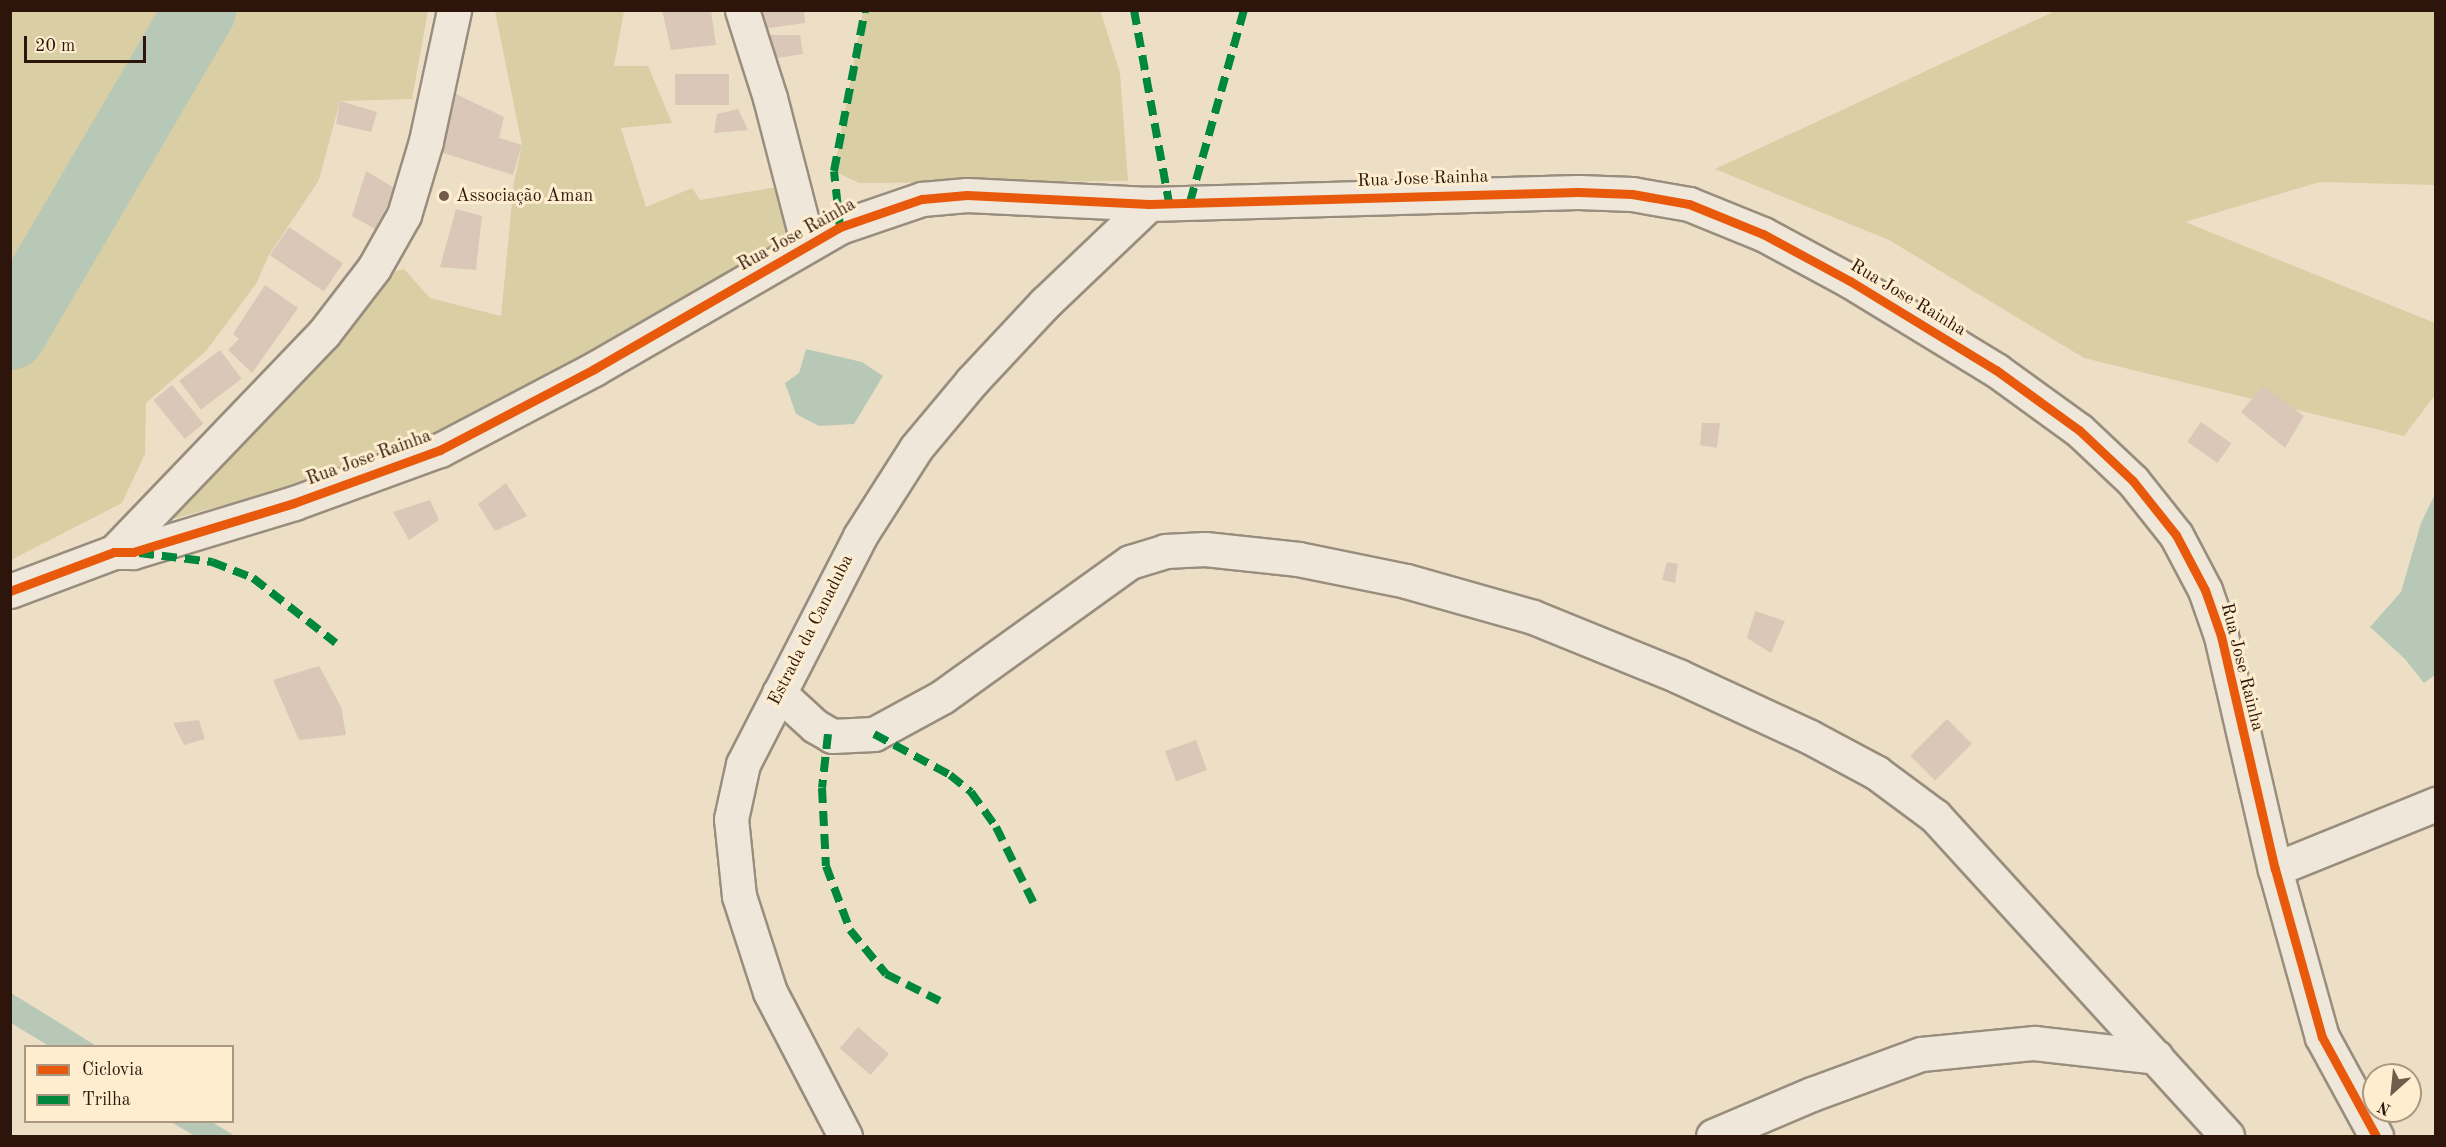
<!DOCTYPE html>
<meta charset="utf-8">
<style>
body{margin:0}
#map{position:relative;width:2446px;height:1147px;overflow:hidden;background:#eddfc6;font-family:"Old Standard TT",serif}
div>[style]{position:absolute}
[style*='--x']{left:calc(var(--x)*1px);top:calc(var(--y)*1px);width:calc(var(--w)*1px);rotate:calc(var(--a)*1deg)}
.green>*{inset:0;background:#d9cea4}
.water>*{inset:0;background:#b7c8b7}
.river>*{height:72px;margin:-36px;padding:0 36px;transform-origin:36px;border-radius:36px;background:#b7c8b7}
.building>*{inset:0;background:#dac7b8;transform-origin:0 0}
.roads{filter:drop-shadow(2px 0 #998e7e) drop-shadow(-2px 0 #998e7e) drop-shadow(0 2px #998e7e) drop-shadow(0 -2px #998e7e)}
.minor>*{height:33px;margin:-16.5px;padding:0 16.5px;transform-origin:16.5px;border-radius:16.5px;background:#efe8da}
.quiet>*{height:8px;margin-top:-4px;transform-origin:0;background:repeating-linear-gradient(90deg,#00873e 0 15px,transparent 0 23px)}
.cycleway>*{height:9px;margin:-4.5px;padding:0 4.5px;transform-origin:4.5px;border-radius:4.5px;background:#e8590c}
.dots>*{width:16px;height:16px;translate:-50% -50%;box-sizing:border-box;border:3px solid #feedcf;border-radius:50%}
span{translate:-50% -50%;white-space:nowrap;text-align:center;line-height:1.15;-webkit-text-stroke:6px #feedcf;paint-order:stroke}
.street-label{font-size:18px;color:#2e150b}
.poi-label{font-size:18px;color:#2e150b}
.left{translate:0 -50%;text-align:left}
.frame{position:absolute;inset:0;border:12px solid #2e150b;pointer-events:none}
.legend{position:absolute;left:24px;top:1045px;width:210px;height:78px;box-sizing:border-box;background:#feedcf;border:2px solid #ab9781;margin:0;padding:8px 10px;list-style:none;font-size:18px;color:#2e150b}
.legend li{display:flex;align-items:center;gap:12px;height:30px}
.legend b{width:30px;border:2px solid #ab9781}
.north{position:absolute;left:2362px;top:1063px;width:60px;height:60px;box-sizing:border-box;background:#feedcf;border:2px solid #ab9781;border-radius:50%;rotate:207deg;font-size:16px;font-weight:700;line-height:24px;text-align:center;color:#2e150b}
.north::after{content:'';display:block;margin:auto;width:21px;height:27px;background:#715c4c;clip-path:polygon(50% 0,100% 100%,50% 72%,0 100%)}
.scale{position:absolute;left:24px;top:36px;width:122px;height:27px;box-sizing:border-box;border:3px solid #2e150b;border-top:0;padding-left:8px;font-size:18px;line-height:21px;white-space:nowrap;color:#2e150b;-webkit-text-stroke:4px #feedcf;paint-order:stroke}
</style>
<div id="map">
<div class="green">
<div style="clip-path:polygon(1100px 10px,1120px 73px,1128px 181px,859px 183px,834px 171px,863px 11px)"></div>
<div style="clip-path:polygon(10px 11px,428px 11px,412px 99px,340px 101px,319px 180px,269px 255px,256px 284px,206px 351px,146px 403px,145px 454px,122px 503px,11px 560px)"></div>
<div style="clip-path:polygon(495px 11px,624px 11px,614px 66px,648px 66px,672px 123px,621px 128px,646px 207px,692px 188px,700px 200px,783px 186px,798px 241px,485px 415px,345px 472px,169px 520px,165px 509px,340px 343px,387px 274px,404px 269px,430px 298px,501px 316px,514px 182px,522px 145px)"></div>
<div style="clip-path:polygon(2055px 11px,2435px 11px,2435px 185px,2320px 182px,2185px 222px,2435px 323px,2435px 395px,2404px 436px,2084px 358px,1889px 240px,1715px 169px)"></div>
</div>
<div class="water">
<div style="clip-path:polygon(806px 349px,862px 362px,883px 376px,854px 424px,819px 426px,796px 414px,785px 383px,799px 373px)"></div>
<div style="clip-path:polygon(2435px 494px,2435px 675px,2424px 683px,2405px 659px,2370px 627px,2401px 592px,2421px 523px)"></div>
<div style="clip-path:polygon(11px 993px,55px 1020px,96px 1046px,49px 1046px,11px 1023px)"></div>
<div style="clip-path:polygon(171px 1122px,212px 1122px,235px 1136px,195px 1136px)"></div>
</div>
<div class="river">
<div style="--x:10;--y:334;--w:376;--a:-59.6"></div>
</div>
<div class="building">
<div style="clip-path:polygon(662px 10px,711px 10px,716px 45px,671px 50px)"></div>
<div style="clip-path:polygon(760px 10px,804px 10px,805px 23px,762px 29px)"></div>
<div style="clip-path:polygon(769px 35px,800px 35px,803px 54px,771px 59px)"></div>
<div style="left:675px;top:74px;width:54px;height:31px"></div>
<div style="clip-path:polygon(454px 93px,504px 117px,499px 138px,522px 145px,513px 175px,437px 151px)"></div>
<div style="clip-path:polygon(340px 101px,377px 112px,371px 132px,336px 124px)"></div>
<div style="clip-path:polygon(738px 109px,748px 130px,714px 133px,717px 114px)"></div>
<div style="clip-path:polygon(366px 171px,396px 189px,375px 229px,352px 216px)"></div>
<div style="clip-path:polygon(456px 209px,482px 216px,476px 270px,440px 267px)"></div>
<div style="left:289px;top:227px;width:65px;height:34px;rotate:34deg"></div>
<div style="clip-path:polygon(265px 285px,298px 308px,252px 373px,228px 350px,239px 339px,233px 334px)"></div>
<div style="left:220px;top:350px;width:36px;height:51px;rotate:53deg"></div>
<div style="left:172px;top:385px;width:50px;height:24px;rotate:51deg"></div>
<div style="clip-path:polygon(2263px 386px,2304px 416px,2285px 448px,2241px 412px)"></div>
<div style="left:2201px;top:422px;width:37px;height:24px;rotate:35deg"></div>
<div style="clip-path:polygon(1702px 423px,1720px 423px,1717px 448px,1700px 445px)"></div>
<div style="clip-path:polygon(506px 483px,527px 516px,495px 531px,478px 504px)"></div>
<div style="clip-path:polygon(430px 500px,439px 520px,409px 540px,393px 512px)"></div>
<div style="clip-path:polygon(1667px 562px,1678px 564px,1675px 583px,1662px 580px)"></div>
<div style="clip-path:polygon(1755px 611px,1785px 621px,1771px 653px,1747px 638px)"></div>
<div style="clip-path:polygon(319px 666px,341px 707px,346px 735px,299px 740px,273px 680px)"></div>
<div style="left:1947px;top:719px;width:35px;height:52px;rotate:45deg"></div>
<div style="clip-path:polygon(199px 720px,205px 739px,184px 745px,173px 723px)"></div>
<div style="left:1196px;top:740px;width:32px;height:33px;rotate:70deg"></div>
<div style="left:858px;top:1027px;width:41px;height:28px;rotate:41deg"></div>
</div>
<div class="roads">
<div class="minor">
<div style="--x:742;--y:10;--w:92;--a:72.3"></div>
<div style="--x:770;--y:98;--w:152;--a:75.5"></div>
<div style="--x:114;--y:552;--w:303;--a:-46.2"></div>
<div style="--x:324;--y:333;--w:82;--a:-52.4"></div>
<div style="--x:374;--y:268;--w:61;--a:-60.5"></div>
<div style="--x:404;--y:215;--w:77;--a:-73.4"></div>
<div style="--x:426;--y:141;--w:134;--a:-77.9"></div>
<div style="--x:10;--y:591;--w:111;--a:-20.6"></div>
<div style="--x:114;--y:552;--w:19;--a:0"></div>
<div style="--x:133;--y:552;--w:168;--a:-16.9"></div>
<div style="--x:294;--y:503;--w:155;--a:-20"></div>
<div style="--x:440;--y:450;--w:174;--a:-27.7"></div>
<div style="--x:594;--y:369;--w:284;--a:-30"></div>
<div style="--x:840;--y:227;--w:87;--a:-18.9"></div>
<div style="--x:922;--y:199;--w:45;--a:-5.1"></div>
<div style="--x:967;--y:195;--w:182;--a:2.8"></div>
<div style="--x:1149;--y:204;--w:429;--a:-1.6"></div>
<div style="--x:1578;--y:192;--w:54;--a:2.1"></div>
<div style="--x:1632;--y:194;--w:58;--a:10"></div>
<div style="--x:1689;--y:204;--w:80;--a:22.1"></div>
<div style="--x:1763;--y:234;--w:99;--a:28.4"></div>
<div style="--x:1850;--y:281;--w:171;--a:31.4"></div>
<div style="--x:1996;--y:370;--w:102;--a:35.9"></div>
<div style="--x:2079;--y:430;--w:74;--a:43.4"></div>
<div style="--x:2133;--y:481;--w:69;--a:51.5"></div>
<div style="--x:2176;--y:535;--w:62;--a:62.2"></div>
<div style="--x:2205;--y:590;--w:49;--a:70.8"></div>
<div style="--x:2221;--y:636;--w:239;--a:77"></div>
<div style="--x:2275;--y:869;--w:174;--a:74.4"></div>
<div style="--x:2322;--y:1037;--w:113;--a:61.4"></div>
<div style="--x:779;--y:693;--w:49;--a:42.5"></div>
<div style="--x:815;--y:726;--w:20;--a:30"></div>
<div style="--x:832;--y:736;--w:42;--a:-2.7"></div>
<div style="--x:874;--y:734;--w:77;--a:-28.6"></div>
<div style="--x:942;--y:697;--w:231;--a:-35.7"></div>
<div style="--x:1130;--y:562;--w:37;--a:-17"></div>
<div style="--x:1165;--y:551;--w:40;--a:-2.9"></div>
<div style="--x:1205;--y:549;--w:94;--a:6.1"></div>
<div style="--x:1298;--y:559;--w:110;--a:11.5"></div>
<div style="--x:1406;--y:581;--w:132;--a:15.8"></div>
<div style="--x:1533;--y:617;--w:157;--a:22.1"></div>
<div style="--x:1678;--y:676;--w:145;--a:24.8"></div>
<div style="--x:1810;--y:737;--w:76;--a:28.2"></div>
<div style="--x:1877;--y:773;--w:72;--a:36.6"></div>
<div style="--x:1935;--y:816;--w:433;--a:47.6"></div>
<div style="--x:2275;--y:869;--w:174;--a:-22"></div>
<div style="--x:845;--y:1136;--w:162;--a:-117.5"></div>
<div style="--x:770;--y:992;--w:101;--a:-107.9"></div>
<div style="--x:739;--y:896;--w:77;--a:-95.9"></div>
<div style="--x:731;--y:819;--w:56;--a:-77.7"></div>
<div style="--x:743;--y:764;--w:256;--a:-62.8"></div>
<div style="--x:860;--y:536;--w:104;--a:-57.5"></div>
<div style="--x:916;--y:448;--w:87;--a:-50.1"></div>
<div style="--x:972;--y:381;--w:107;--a:-46.9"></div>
<div style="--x:1045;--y:303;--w:144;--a:-43.6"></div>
<div style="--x:1713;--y:1136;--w:108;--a:-23"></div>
<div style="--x:1812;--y:1094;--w:116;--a:-20.2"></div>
<div style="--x:1921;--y:1054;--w:114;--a:-5.6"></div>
<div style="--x:2034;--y:1043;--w:123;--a:6.5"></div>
</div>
</div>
<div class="quiet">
<div style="--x:1134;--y:10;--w:196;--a:79.7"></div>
<div style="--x:1190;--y:202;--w:199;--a:-74.3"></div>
<div style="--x:840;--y:227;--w:56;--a:-96.1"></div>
<div style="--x:834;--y:171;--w:164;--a:-79.1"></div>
<div style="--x:139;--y:553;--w:74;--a:7"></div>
<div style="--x:212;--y:562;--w:44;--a:21.3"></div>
<div style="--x:253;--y:578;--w:105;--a:38.1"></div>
<div style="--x:828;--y:734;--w:54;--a:96.3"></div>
<div style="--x:822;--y:788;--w:78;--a:87.1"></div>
<div style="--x:826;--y:866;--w:68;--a:69.4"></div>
<div style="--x:850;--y:930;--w:57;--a:50.7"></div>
<div style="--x:886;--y:974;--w:60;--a:26.6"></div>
<div style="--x:874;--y:734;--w:86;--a:28.3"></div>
<div style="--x:950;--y:775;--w:27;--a:39"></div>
<div style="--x:971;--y:792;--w:43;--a:54.5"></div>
<div style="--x:996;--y:827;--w:88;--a:63.7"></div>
</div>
<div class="cycleway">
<div style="--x:10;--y:591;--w:111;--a:-20.6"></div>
<div style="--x:114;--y:552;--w:19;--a:0"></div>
<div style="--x:133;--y:552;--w:168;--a:-16.9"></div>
<div style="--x:294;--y:503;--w:155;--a:-20"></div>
<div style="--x:440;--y:450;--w:174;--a:-27.7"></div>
<div style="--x:594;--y:369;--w:284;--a:-30"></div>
<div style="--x:840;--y:227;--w:87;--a:-18.9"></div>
<div style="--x:922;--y:199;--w:45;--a:-5.1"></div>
<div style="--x:967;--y:195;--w:182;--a:2.8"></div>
<div style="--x:1149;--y:204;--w:429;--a:-1.6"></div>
<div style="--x:1578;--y:192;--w:54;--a:2.1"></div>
<div style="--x:1632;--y:194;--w:58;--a:10"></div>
<div style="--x:1689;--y:204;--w:80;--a:22.1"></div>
<div style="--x:1763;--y:234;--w:99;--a:28.4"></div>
<div style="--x:1850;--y:281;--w:171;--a:31.4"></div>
<div style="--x:1996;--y:370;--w:102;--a:35.9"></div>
<div style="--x:2079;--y:430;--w:74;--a:43.4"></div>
<div style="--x:2133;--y:481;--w:69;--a:51.5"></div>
<div style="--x:2176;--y:535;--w:62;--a:62.2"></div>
<div style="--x:2205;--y:590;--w:49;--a:70.8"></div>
<div style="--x:2221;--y:636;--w:239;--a:77"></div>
<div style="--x:2275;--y:869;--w:174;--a:74.4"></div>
<div style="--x:2322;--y:1037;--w:113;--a:61.4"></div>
</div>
<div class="dots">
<div style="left:444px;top:196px;background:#715c4c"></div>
</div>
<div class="street-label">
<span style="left:1423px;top:179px;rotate:-2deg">Rua Jose Rainha</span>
<span style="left:797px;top:235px;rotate:-29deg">Rua Jose Rainha</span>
<span style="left:1908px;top:298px;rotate:31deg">Rua Jose Rainha</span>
<span style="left:369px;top:458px;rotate:-20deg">Rua Jose Rainha</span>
<span style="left:811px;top:630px;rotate:-63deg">Estrada da Canaduba</span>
<span style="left:2242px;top:667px;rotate:76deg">Rua Jose Rainha</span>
</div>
<div class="poi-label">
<span class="left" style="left:456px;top:196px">Associação Aman</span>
</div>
<div class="frame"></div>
<ul class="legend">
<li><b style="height:8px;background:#e8590c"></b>Ciclovia</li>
<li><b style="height:8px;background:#00873e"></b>Trilha</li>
</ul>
<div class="north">N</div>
<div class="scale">20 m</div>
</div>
